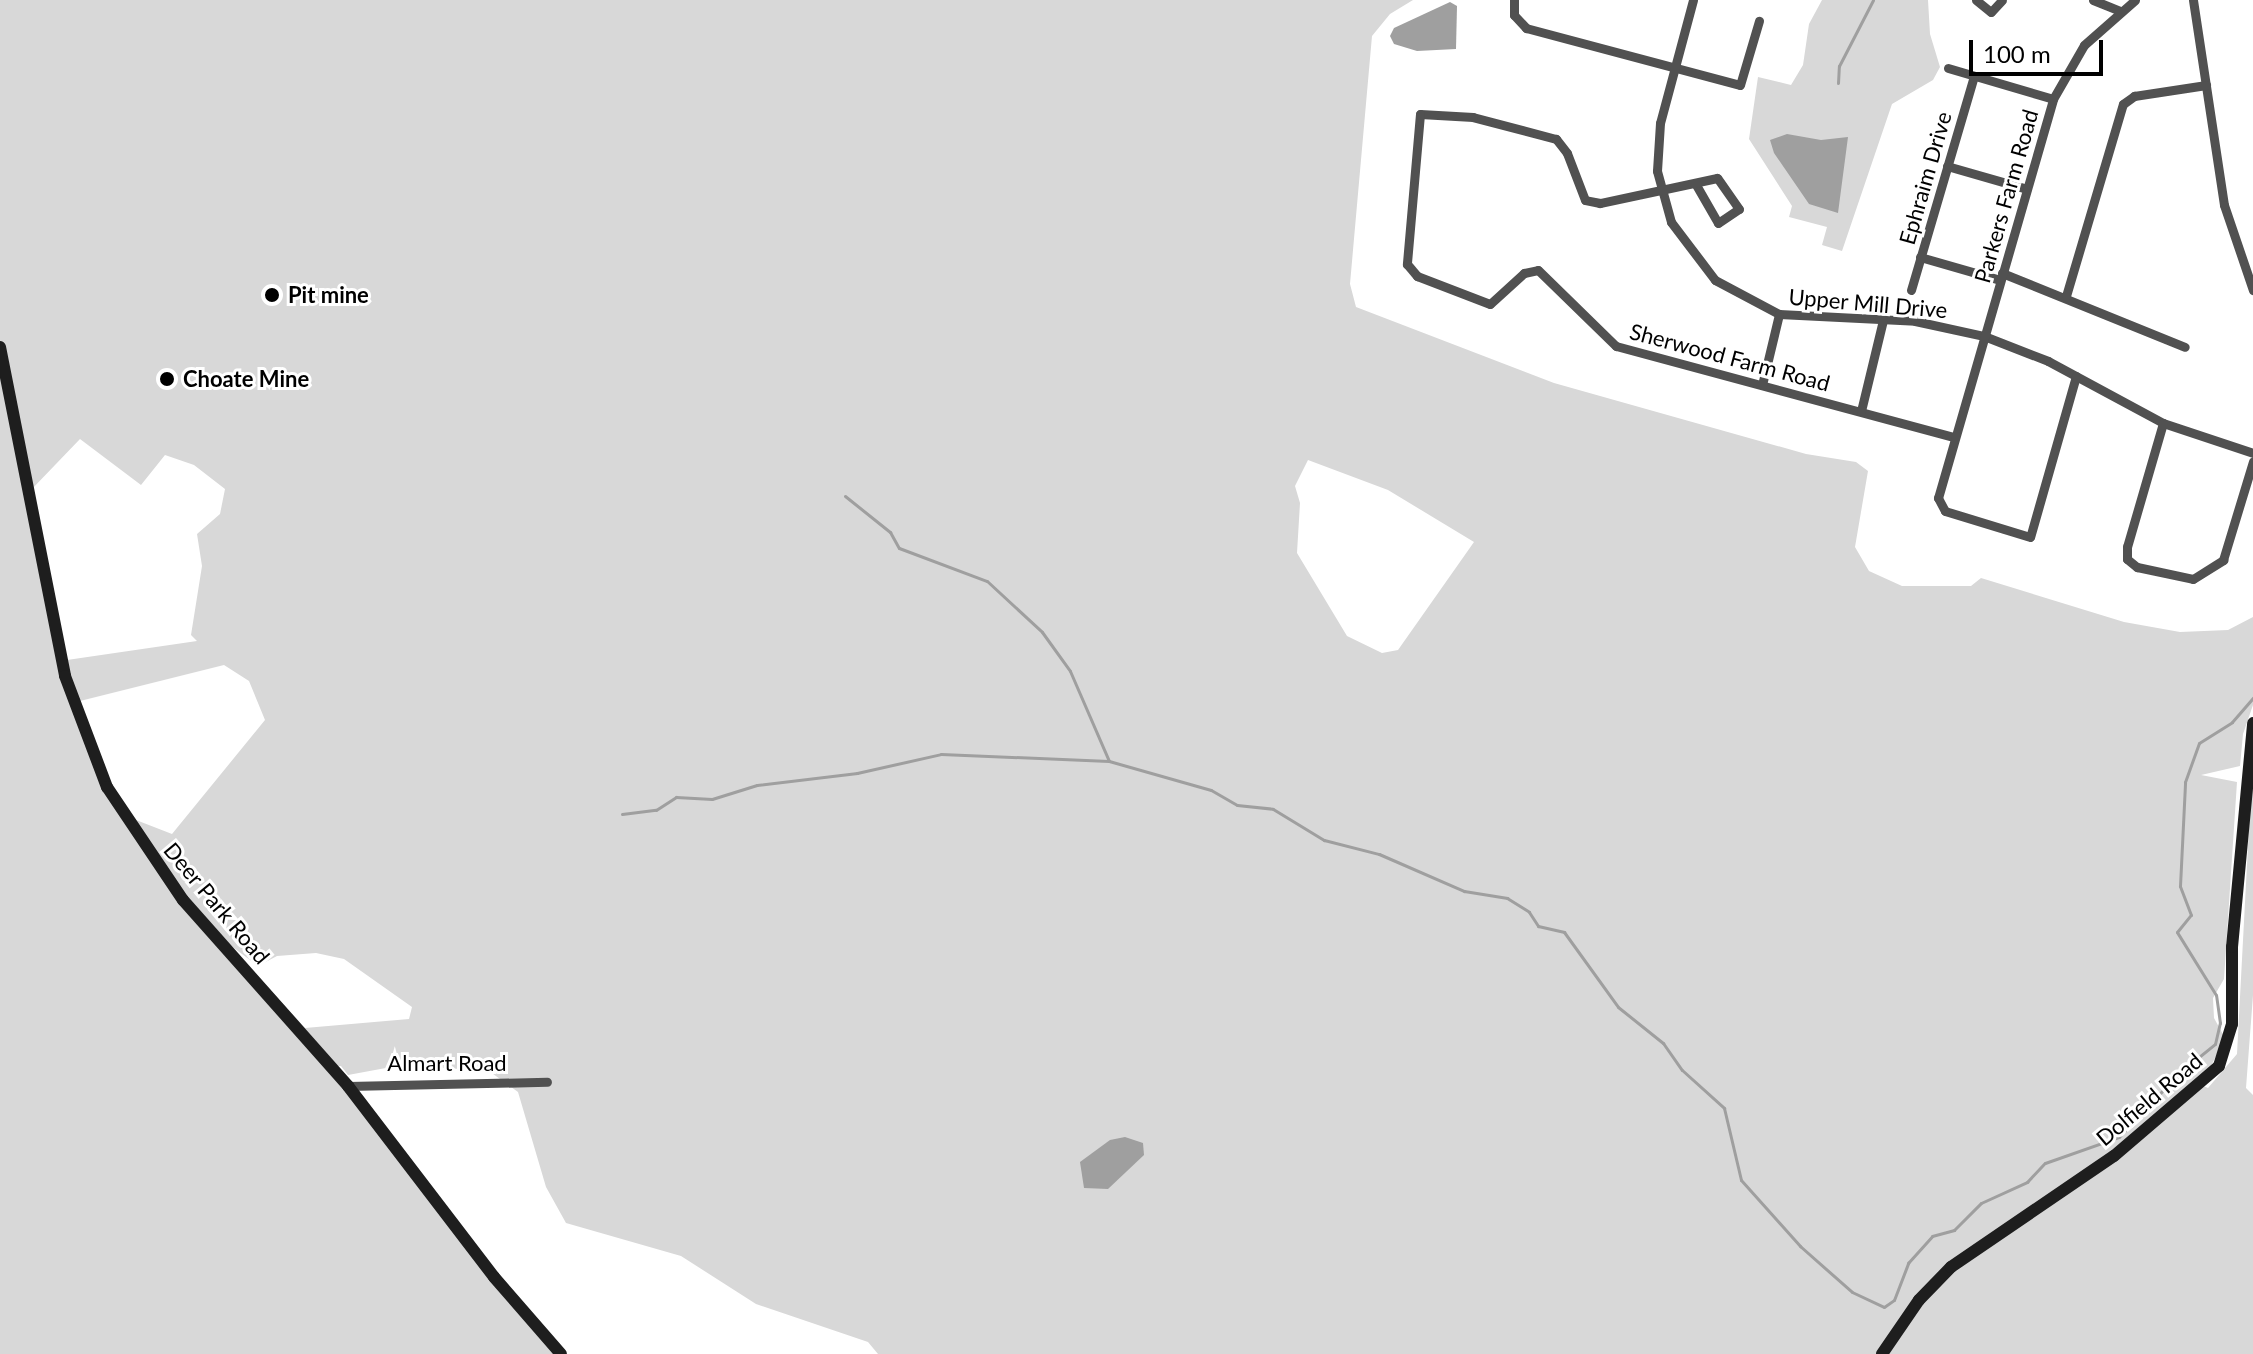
<!DOCTYPE html>
<style>
body{margin:0}
#map{position:relative;width:2253px;height:1354px;overflow:hidden;background:#fff;font-family:Lato,sans-serif}
div>[style]{position:absolute}
[style*='--x']{left:calc(var(--x)*1px);top:calc(var(--y)*1px);width:calc(var(--w)*1px);rotate:calc(var(--a)*1deg)}
.green>*{inset:0;background:#d8d8d8}
.water>*{inset:0;background:#9f9f9f}
.stream>*{height:3px;margin:-1.5px;padding:0 1.5px;transform-origin:1.5px;border-radius:1.5px;background:#9f9f9f}
.street>*{height:9px;margin:-4.5px;padding:0 4.5px;transform-origin:4.5px;border-radius:4.5px;background:#515151}
.secondary>*{height:12px;margin:-6px;padding:0 6px;transform-origin:6px;border-radius:6px;background:#1e1e1e}
.dots>*{width:22px;height:22px;translate:-50% -50%;box-sizing:border-box;border:4px solid #fff;border-radius:50%}
span{translate:-50% -50%;white-space:nowrap;text-align:center;line-height:1.15;-webkit-text-stroke:6px #fff;paint-order:stroke}
.street-label{font-size:22px;color:#000}
.poi-label{font-size:22px;color:#000;font-weight:700}
.left{translate:0 -50%;text-align:left}
.scale{position:absolute;left:1969px;top:40px;width:134px;height:36px;box-sizing:border-box;border:4px solid #000;border-top:0;padding-left:10px;font-size:24px;line-height:28px;white-space:nowrap;color:#000;-webkit-text-stroke:6px #fff;paint-order:stroke}
</style>
<div id="map">
<div class="green">
<div style="clip-path:polygon(evenodd,0 0,1413px 0,1390px 14px,1372px 36px,1350px 284px,1356px 307px,1554px 383px,1806px 454px,1856px 462px,1868px 471px,1855px 547px,1869px 571px,1902px 586px,1971px 586px,1981px 578px,2124px 622px,2180px 632px,2228px 630px,2253px 617px,2253px 705px,2243px 734px,2240px 766px,2201px 775px,2237px 782px,2224px 979px,2213px 998px,2214px 1018px,2225px 1038px,2211px 1066px,2194px 1082px,2208px 1088px,2237px 1054px,2253px 751px,2253px 995px,2246px 1088px,2253px 1095px,2253px 1354px,878px 1354px,868px 1342px,756px 1304px,681px 1256px,566px 1223px,546px 1187px,518px 1092px,489px 1071px,402px 1065px,348px 1075px,341px 1066px,328px 1067px,556px 1354px,0 1354px,0 0,80px 439px,141px 485px,165px 455px,194px 465px,225px 489px,220px 514px,197px 534px,202px 566px,191px 635px,197px 641px,67px 660px,31px 490px,80px 439px,0 0,1308px 460px,1388px 490px,1474px 542px,1398px 650px,1382px 653px,1347px 636px,1297px 553px,1300px 503px,1295px 486px,1308px 460px,0 0,224px 665px,249px 681px,265px 720px,172px 834px,136px 820px,155px 855px,100px 766px,76px 702px,224px 665px,0 0,226px 942px,258px 966px,277px 956px,316px 953px,344px 959px,412px 1007px,409px 1019px,305px 1028px,226px 942px)"></div>
<div style="clip-path:polygon(1822px 0,1928px 0,1930px 34px,1940px 67px,1933px 80px,1892px 104px,1842px 251px,1822px 245px,1827px 227px,1789px 217px,1792px 206px,1749px 139px,1758px 77px,1791px 85px,1803px 65px,1809px 24px)"></div>
</div>
<div class="water">
<div style="clip-path:polygon(1450px 2px,1457px 6px,1456px 49px,1417px 51px,1394px 44px,1390px 36px,1394px 28px)"></div>
<div style="clip-path:polygon(1787px 134px,1821px 140px,1848px 137px,1838px 213px,1809px 204px,1774px 153px,1770px 140px)"></div>
<div style="clip-path:polygon(1125px 1137px,1143px 1143px,1144px 1155px,1108px 1189px,1084px 1188px,1080px 1162px,1110px 1140px)"></div>
</div>
<div class="stream">
<div style="--x:1838;--y:83;--w:17;--a:-87"></div>
<div style="--x:1839;--y:66;--w:74;--a:-62.7"></div>
<div style="--x:845;--y:496;--w:58;--a:38.7"></div>
<div style="--x:890;--y:532;--w:18;--a:61"></div>
<div style="--x:899;--y:548;--w:94;--a:20.6"></div>
<div style="--x:987;--y:581;--w:75;--a:42.8"></div>
<div style="--x:1042;--y:632;--w:48;--a:54.3"></div>
<div style="--x:1070;--y:671;--w:98;--a:66.6"></div>
<div style="--x:622;--y:814;--w:34;--a:-7"></div>
<div style="--x:656;--y:810;--w:24;--a:-33"></div>
<div style="--x:676;--y:797;--w:36;--a:3"></div>
<div style="--x:712;--y:799;--w:47;--a:-17.3"></div>
<div style="--x:757;--y:785;--w:101;--a:-6.8"></div>
<div style="--x:857;--y:773;--w:86;--a:-12.7"></div>
<div style="--x:941;--y:754;--w:168;--a:2.4"></div>
<div style="--x:1109;--y:761;--w:106;--a:15.9"></div>
<div style="--x:1211;--y:790;--w:30;--a:30"></div>
<div style="--x:1237;--y:805;--w:36;--a:6"></div>
<div style="--x:1273;--y:809;--w:60;--a:31.3"></div>
<div style="--x:1324;--y:840;--w:57;--a:14.3"></div>
<div style="--x:1379;--y:854;--w:93;--a:23.5"></div>
<div style="--x:1464;--y:891;--w:44;--a:9.2"></div>
<div style="--x:1507;--y:898;--w:26;--a:32"></div>
<div style="--x:1529;--y:912;--w:17;--a:57"></div>
<div style="--x:1538;--y:926;--w:27;--a:13"></div>
<div style="--x:1564;--y:932;--w:92;--a:54.2"></div>
<div style="--x:1618;--y:1007;--w:58;--a:38.7"></div>
<div style="--x:1663;--y:1043;--w:33;--a:55"></div>
<div style="--x:1682;--y:1070;--w:57;--a:42.1"></div>
<div style="--x:1724;--y:1108;--w:74;--a:76.7"></div>
<div style="--x:1741;--y:1180;--w:89;--a:48.2"></div>
<div style="--x:1800;--y:1246;--w:69;--a:41.5"></div>
<div style="--x:1852;--y:1292;--w:35;--a:25"></div>
<div style="--x:1884;--y:1307;--w:12;--a:-35"></div>
<div style="--x:1894;--y:1300;--w:40;--a:-69"></div>
<div style="--x:1908;--y:1263;--w:36;--a:-48"></div>
<div style="--x:1932;--y:1236;--w:23;--a:-15"></div>
<div style="--x:1954;--y:1230;--w:38;--a:-45"></div>
<div style="--x:1981;--y:1203;--w:51;--a:-24.5"></div>
<div style="--x:2027;--y:1182;--w:26;--a:-47"></div>
<div style="--x:2045;--y:1163;--w:78;--a:-19.4"></div>
<div style="--x:2119;--y:1137;--w:88;--a:-46.8"></div>
<div style="--x:2179;--y:1073;--w:46;--a:-38.9"></div>
<div style="--x:2215;--y:1044;--w:22;--a:-77"></div>
<div style="--x:2220;--y:1023;--w:28;--a:-98"></div>
<div style="--x:2216;--y:995;--w:74;--a:-121.8"></div>
<div style="--x:2177;--y:932;--w:22;--a:-51"></div>
<div style="--x:2191;--y:915;--w:31;--a:-111"></div>
<div style="--x:2180;--y:886;--w:104;--a:-87.2"></div>
<div style="--x:2185;--y:782;--w:41;--a:-70.3"></div>
<div style="--x:2199;--y:743;--w:39;--a:-32"></div>
<div style="--x:2232;--y:722;--w:32;--a:-49"></div>
</div>
<div class="street">
<div style="--x:1514;--y:0;--w:15;--a:90"></div>
<div style="--x:1514;--y:15;--w:18;--a:47"></div>
<div style="--x:1526;--y:28;--w:221;--a:14.9"></div>
<div style="--x:1740;--y:85;--w:67;--a:-73.5"></div>
<div style="--x:1693;--y:0;--w:127;--a:105"></div>
<div style="--x:1660;--y:123;--w:48;--a:93.6"></div>
<div style="--x:1657;--y:171;--w:53;--a:74.6"></div>
<div style="--x:1671;--y:222;--w:73;--a:52.8"></div>
<div style="--x:1715;--y:280;--w:72;--a:28"></div>
<div style="--x:1779;--y:314;--w:136;--a:2.9"></div>
<div style="--x:1915;--y:321;--w:71;--a:12.3"></div>
<div style="--x:1984;--y:336;--w:69;--a:21.3"></div>
<div style="--x:2048;--y:361;--w:131;--a:28.3"></div>
<div style="--x:2163;--y:423;--w:95;--a:18.4"></div>
<div style="--x:1976;--y:0;--w:19;--a:39"></div>
<div style="--x:1991;--y:12;--w:16;--a:-47"></div>
<div style="--x:2093;--y:0;--w:29;--a:22"></div>
<div style="--x:2193;--y:0;--w:207;--a:81.4"></div>
<div style="--x:2224;--y:205;--w:90;--a:71.2"></div>
<div style="--x:1948;--y:68;--w:109;--a:16.4"></div>
<div style="--x:1947;--y:166;--w:83;--a:16"></div>
<div style="--x:1695;--y:183;--w:46;--a:60.1"></div>
<div style="--x:1718;--y:223;--w:25;--a:-34"></div>
<div style="--x:1739;--y:209;--w:38;--a:-125"></div>
<div style="--x:1717;--y:178;--w:120;--a:167.9"></div>
<div style="--x:1600;--y:203;--w:15;--a:-169"></div>
<div style="--x:1585;--y:200;--w:50;--a:-111"></div>
<div style="--x:1567;--y:153;--w:18;--a:-128"></div>
<div style="--x:1556;--y:139;--w:86;--a:-165.2"></div>
<div style="--x:1473;--y:117;--w:53;--a:-176.8"></div>
<div style="--x:1420;--y:114;--w:151;--a:95"></div>
<div style="--x:1407;--y:264;--w:16;--a:50"></div>
<div style="--x:1417;--y:276;--w:78;--a:21"></div>
<div style="--x:1490;--y:304;--w:46;--a:-42.4"></div>
<div style="--x:1524;--y:273;--w:14;--a:-12"></div>
<div style="--x:1538;--y:270;--w:109;--a:44.3"></div>
<div style="--x:1616;--y:346;--w:350;--a:15.1"></div>
<div style="--x:1920;--y:257;--w:83;--a:16"></div>
<div style="--x:2002;--y:273;--w:197;--a:22"></div>
<div style="--x:1911;--y:290;--w:223;--a:-73.6"></div>
<div style="--x:2066;--y:296;--w:200;--a:-73.5"></div>
<div style="--x:2123;--y:104;--w:14;--a:-36"></div>
<div style="--x:2134;--y:96;--w:73;--a:-8.7"></div>
<div style="--x:2076;--y:376;--w:167;--a:105.9"></div>
<div style="--x:2030;--y:537;--w:89;--a:-163"></div>
<div style="--x:1945;--y:511;--w:15;--a:-118"></div>
<div style="--x:1938;--y:498;--w:415;--a:-73.9"></div>
<div style="--x:2053;--y:99;--w:62;--a:-60.1"></div>
<div style="--x:2084;--y:45;--w:68;--a:-41.4"></div>
<div style="--x:1762;--y:385;--w:73;--a:-76.5"></div>
<div style="--x:1861;--y:411;--w:94;--a:-76.4"></div>
<div style="--x:2163;--y:423;--w:129;--a:106.2"></div>
<div style="--x:2127;--y:547;--w:12;--a:90"></div>
<div style="--x:2127;--y:559;--w:13;--a:39"></div>
<div style="--x:2137;--y:567;--w:57;--a:12.1"></div>
<div style="--x:2193;--y:579;--w:36;--a:-32"></div>
<div style="--x:2223;--y:560;--w:103;--a:-73.1"></div>
<div style="--x:348;--y:1086;--w:199;--a:-1.2"></div>
</div>
<div class="secondary">
<div style="--x:0;--y:347;--w:335;--a:78.8"></div>
<div style="--x:65;--y:676;--w:119;--a:69.3"></div>
<div style="--x:107;--y:787;--w:136;--a:56.1"></div>
<div style="--x:183;--y:900;--w:249;--a:48.4"></div>
<div style="--x:348;--y:1086;--w:240;--a:52.6"></div>
<div style="--x:494;--y:1277;--w:102;--a:49"></div>
<div style="--x:1882;--y:1354;--w:65;--a:-55.6"></div>
<div style="--x:1919;--y:1300;--w:46;--a:-45.9"></div>
<div style="--x:1951;--y:1267;--w:197;--a:-34.3"></div>
<div style="--x:2114;--y:1156;--w:138;--a:-40.6"></div>
<div style="--x:2219;--y:1066;--w:44;--a:-72.8"></div>
<div style="--x:2232;--y:1024;--w:77;--a:-90"></div>
<div style="--x:2232;--y:947;--w:225;--a:-84.6"></div>
</div>
<div class="dots">
<div style="left:272px;top:295px;background:#000"></div>
<div style="left:167px;top:379px;background:#000"></div>
</div>
<div class="street-label">
<span style="left:1925px;top:178px;rotate:-74deg">Ephraim Drive</span>
<span style="left:2006px;top:196px;rotate:-74deg">Parkers Farm Road</span>
<span style="left:1868px;top:303px;rotate:5deg">Upper Mill Drive</span>
<span style="left:1730px;top:357px;rotate:15deg">Sherwood Farm Road</span>
<span style="left:217px;top:903px;rotate:50deg">Deer Park Road</span>
<span style="left:447px;top:1063px">Almart Road</span>
<span style="left:2149px;top:1099px;rotate:-40deg">Dolfield Road</span>
</div>
<div class="poi-label">
<span class="left" style="left:288px;top:295px">Pit mine</span>
<span class="left" style="left:183px;top:379px">Choate Mine</span>
</div>
<div class="scale">100 m</div>
</div>
